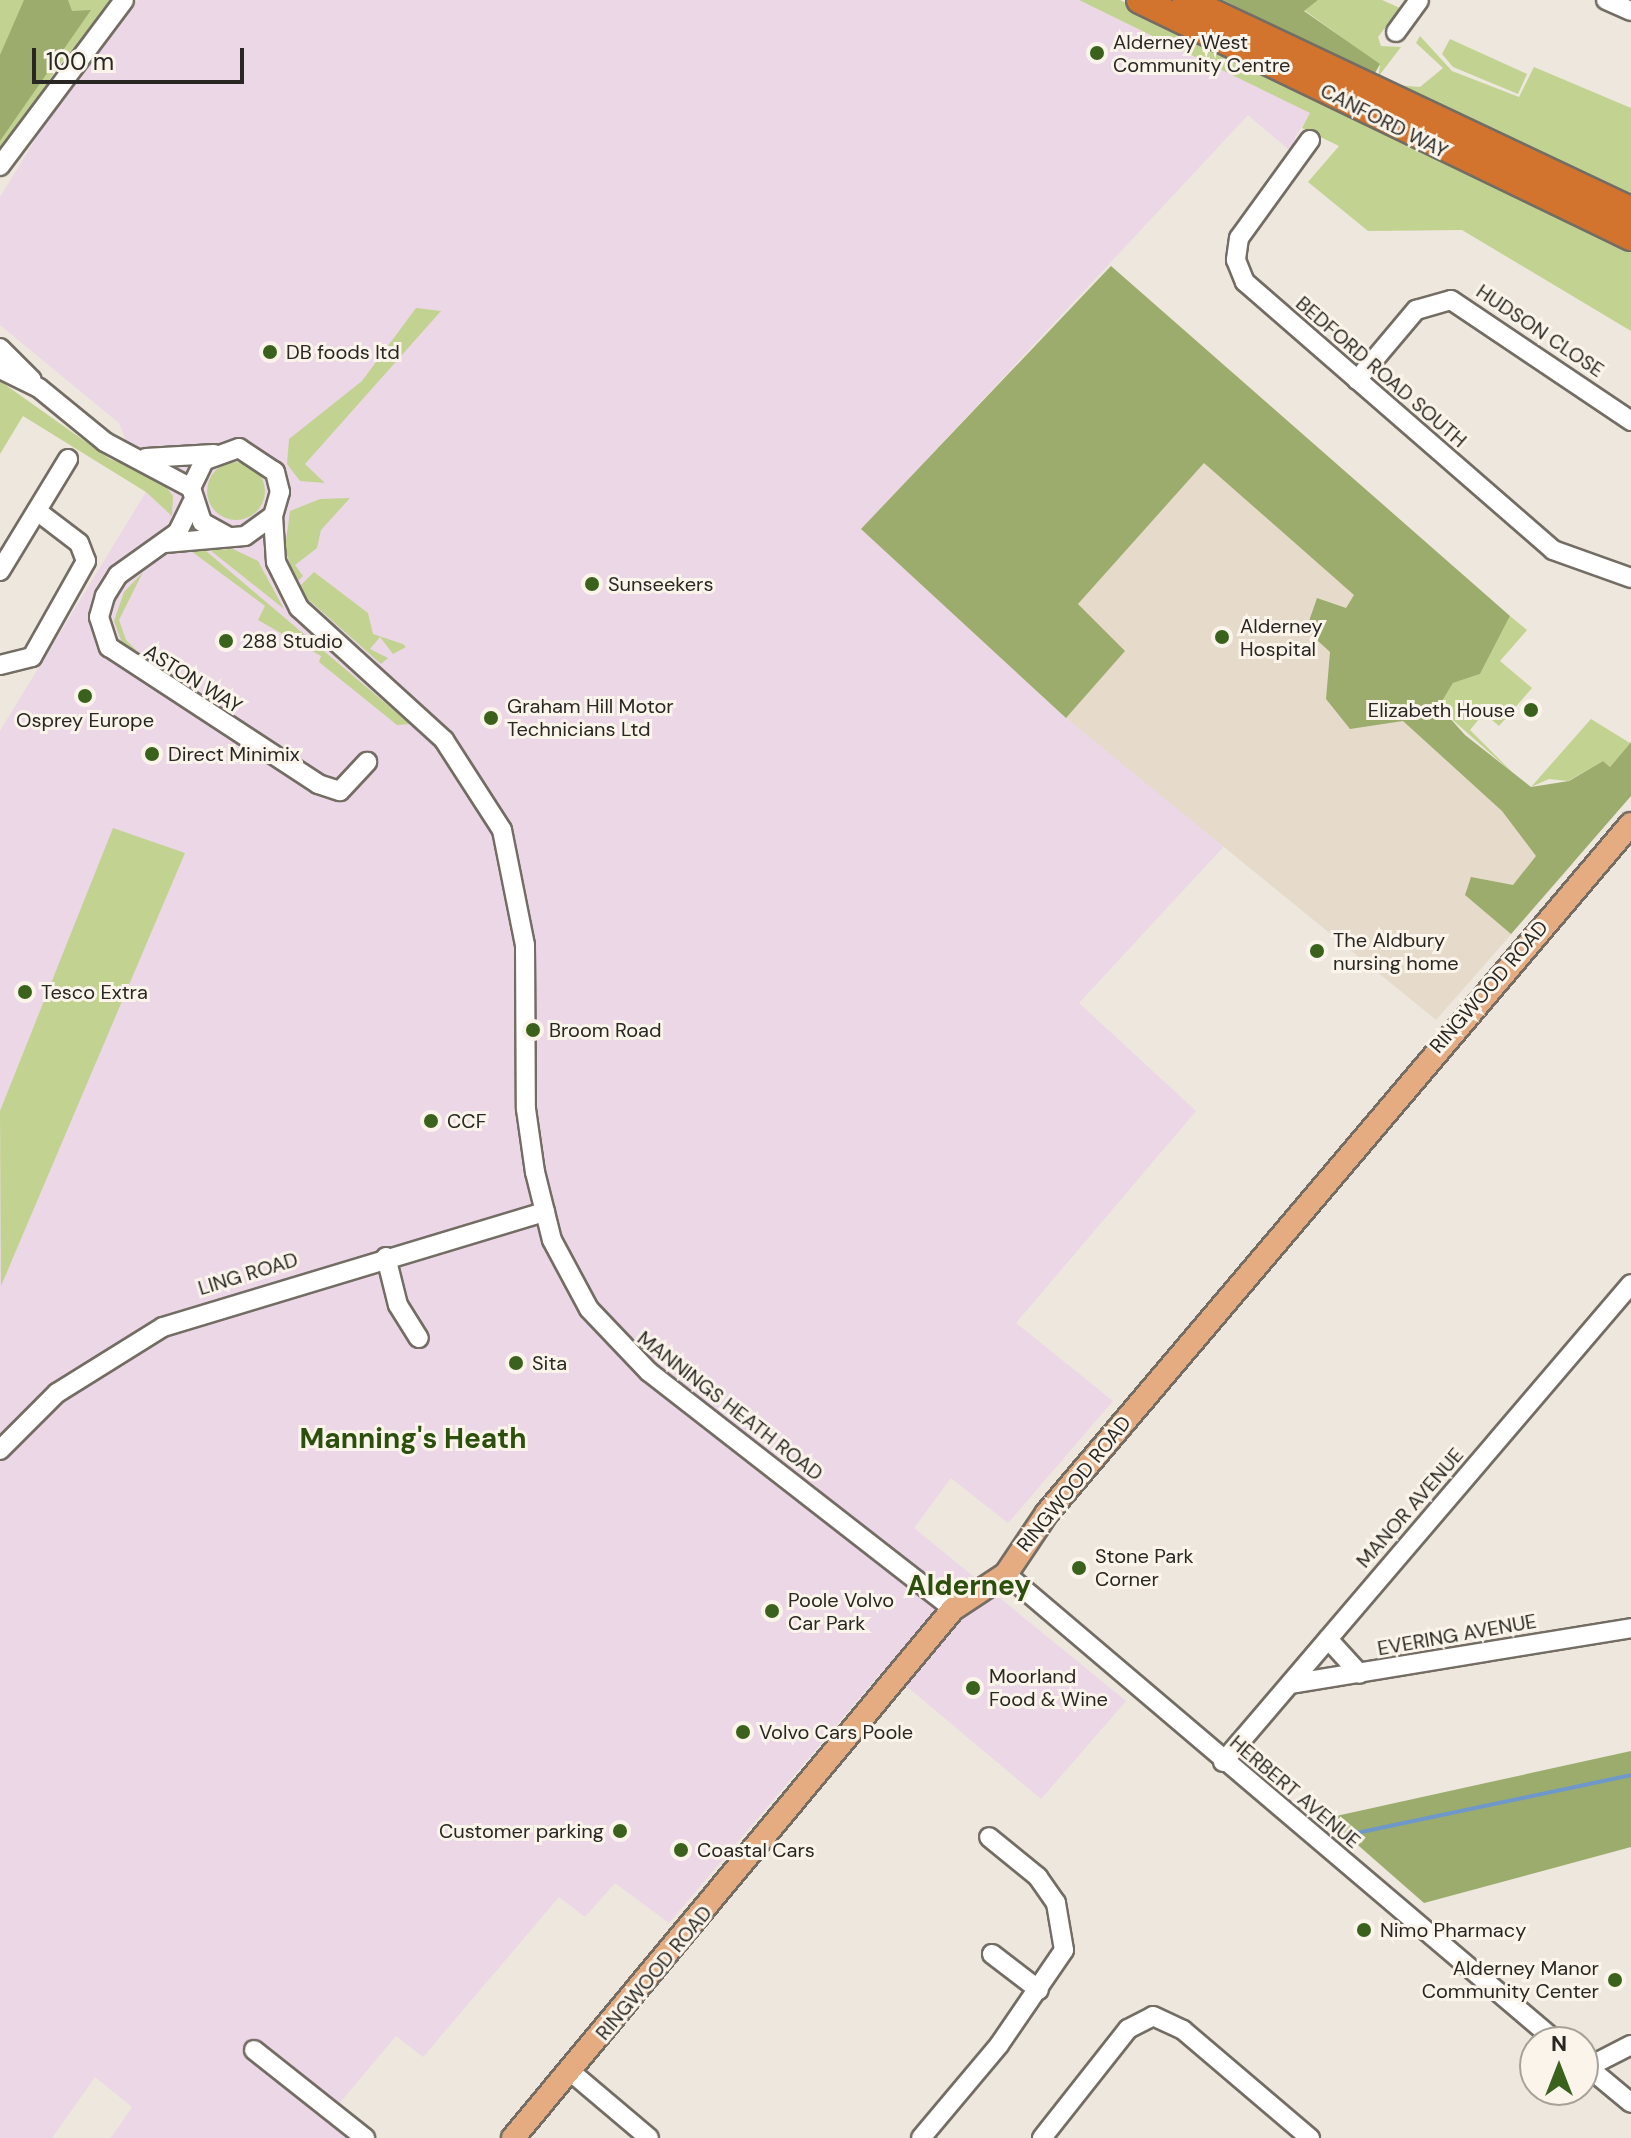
<!DOCTYPE html>
<style>
body{margin:0}
#map{position:relative;width:1631px;height:2138px;overflow:hidden;background:#ede7dd;font-family:"DM Sans",sans-serif}
div>[style]{position:absolute}
[style*='--x']{left:calc(var(--x)*1px);top:calc(var(--y)*1px);width:calc(var(--w)*1px);rotate:calc(var(--a)*1deg)}
.commercial>*{inset:0;background:#ebd7e6}
.built>*{inset:0;background:#e6dbcb}
.green>*{inset:0;background:#c2d391}
.round{border-radius:50%}
.forest>*{inset:0;background:#9cac6c}
.stream>*{height:4px;margin:-2px;padding:0 2px;transform-origin:2px;border-radius:2px;background:#6e97ca}
.roads{filter:drop-shadow(2px 0 #736d64) drop-shadow(-2px 0 #736d64) drop-shadow(0 2px #736d64) drop-shadow(0 -2px #736d64)}
.minor>*{height:18px;margin:-9px;padding:0 9px;transform-origin:9px;border-radius:9px;background:#fff}
.major>*{height:22px;margin:-11px;padding:0 11px;transform-origin:11px;border-radius:11px;background:#e5ac82}
.highway>*{height:26px;margin:-13px;padding:0 13px;transform-origin:13px;border-radius:13px;background:#d3742e}
.dots>*{width:22px;height:22px;translate:-50% -50%;box-sizing:border-box;border:4px solid #faf4ea;border-radius:50%}
span{translate:-50% -50%;white-space:nowrap;text-align:center;line-height:1.15;-webkit-text-stroke:6px #faf4ea;paint-order:stroke}
.poi-label{font-size:20px;color:#292723}
.left{translate:0 -50%;text-align:left}
.right{translate:-100% -50%;text-align:right}
.street-label{font-size:20px;color:#292723}
.district-label{font-size:28px;color:#2c4f0d;font-weight:700}
.north{position:absolute;left:1519px;top:2026px;width:80px;height:80px;box-sizing:border-box;background:#faf4ea;border:2px solid #a6a29a;border-radius:50%;rotate:0deg;font-size:22px;font-weight:700;line-height:32px;text-align:center;color:#292723}
.north::after{content:'';display:block;margin:auto;width:28px;height:36px;background:#3b621c;clip-path:polygon(50% 0,100% 100%,50% 72%,0 100%)}
.scale{position:absolute;left:32px;top:48px;width:212px;height:36px;box-sizing:border-box;border:4px solid #292723;border-top:0;padding-left:10px;font-size:24px;line-height:28px;white-space:nowrap;color:#292723;-webkit-text-stroke:6px #faf4ea;paint-order:stroke}
</style>
<div id="map">
<div class="commercial">
<div style="clip-path:polygon(138px 0,1079px 0,1311px 113px,1295px 137px,1295px 155px,1248px 115px,862px 529px,1066px 718px,1226px 844px,1079px 1003px,1196px 1111px,1016px 1323px,1113px 1401px,1008px 1523px,951px 1478px,914px 1528px,1126px 1701px,1041px 1799px,885px 1668px,669px 1923px,615px 1883px,585px 1917px,559px 1897px,423px 2057px,396px 2036px,327px 2118px,351px 2138px,111px 2138px,132px 2107px,95px 2077px,52px 2138px,0 2138px,0 731px,146px 492px,119px 423px,0 325px,0 197px,65px 91px)"></div>
</div>
<div class="built">
<div style="clip-path:polygon(1111px 266px,1495px 603px,1407px 705px,1573px 864px,1436px 1020px,1066px 718px,861px 529px)"></div>
</div>
<div class="green">
<div style="clip-path:polygon(0 0,114px 0,57px 68px,0 155px)"></div>
<div style="clip-path:polygon(1079px 0,1120px 0,1478px 176px,1631px 240px,1631px 331px,1462px 230px,1368px 231px,1308px 182px,1339px 146px,1302px 128px,1310px 113px)"></div>
<div style="clip-path:polygon(1318px 0,1382px 0,1400px 8px,1378px 37px,1381px 46px,1401px 47px,1378px 77px,1380px 65px,1304px 10px)"></div>
<div style="clip-path:polygon(1420px 36px,1452px 71px,1519px 97px,1534px 67px,1631px 108px,1631px 196px,1394px 85px,1420px 87px,1443px 68px,1416px 43px)"></div>
<div style="clip-path:polygon(1450px 39px,1527px 74px,1518px 94px,1453px 67px,1442px 54px)"></div>
<div style="clip-path:polygon(416px 308px,441px 311px,305px 464px,325px 483px,300px 481px,287px 464px,289px 439px,362px 381px)"></div>
<div style="clip-path:polygon(0 381px,110px 459px,159px 477px,173px 496px,172px 516px,146px 492px,23px 416px,0 454px)"></div>
<div class="round" style="left:207px;top:462px;width:58px;height:58px"></div>
<div style="clip-path:polygon(350px 498px,321px 530px,317px 548px,295px 565px,303px 576px,296px 583px,285px 549px,290px 511px,320px 499px)"></div>
<div style="clip-path:polygon(233px 549px,258px 561px,284px 609px,210px 550px)"></div>
<div style="clip-path:polygon(191px 551px,206px 551px,410px 724px,397px 725px,319px 662px,321px 656px,258px 620px,265px 606px)"></div>
<div style="clip-path:polygon(143px 572px,119px 620px,126px 640px,148px 662px,122px 643px,114px 621px,124px 592px)"></div>
<div style="clip-path:polygon(314px 572px,368px 613px,373px 634px,403px 644px,406px 647px,393px 654px,380px 637px,370px 649px,388px 658px,381px 664px,303px 595px,298px 588px)"></div>
<div style="clip-path:polygon(1510px 616px,1527px 630px,1500px 661px,1532px 688px,1499px 726px,1484px 713px,1470px 730px,1515px 775px,1438px 707px,1453px 683px,1480px 674px)"></div>
<div style="clip-path:polygon(1591px 719px,1630px 743px,1610px 767px,1603px 761px,1568px 781px,1549px 779px,1531px 787px)"></div>
<div style="clip-path:polygon(113px 828px,185px 853px,1px 1286px,0 1111px)"></div>
</div>
<div class="forest">
<div style="clip-path:polygon(24px 0,68px 0,72px 11px,91px 10px,0 141px,0 55px)"></div>
<div style="clip-path:polygon(1223px 0,1318px 0,1304px 11px,1380px 64px,1374px 75px)"></div>
<div style="clip-path:polygon(1111px 266px,1510px 616px,1480px 674px,1453px 683px,1439px 706px,1465px 735px,1531px 787px,1569px 781px,1603px 761px,1610px 767px,1631px 742px,1631px 796px,1511px 934px,1465px 895px,1471px 877px,1513px 885px,1536px 856px,1502px 811px,1403px 721px,1350px 729px,1326px 699px,1330px 652px,1306px 630px,1317px 598px,1346px 608px,1354px 595px,1204px 463px,1078px 604px,1125px 651px,1066px 718px,861px 529px)"></div>
<div style="clip-path:polygon(1631px 1751px,1631px 1847px,1424px 1903px,1327px 1818px)"></div>
</div>
<div class="stream">
<div style="--x:1347;--y:1835;--w:290;--a:-11.9"></div>
</div>
<div class="roads">
<div class="minor">
<div style="--x:1606;--y:0;--w:27;--a:24"></div>
<div style="--x:1396;--y:32;--w:39;--a:-54"></div>
<div style="--x:1310;--y:140;--w:121;--a:125.9"></div>
<div style="--x:1239;--y:238;--w:22;--a:98"></div>
<div style="--x:1236;--y:260;--w:24;--a:68"></div>
<div style="--x:1245;--y:282;--w:408;--a:41"></div>
<div style="--x:1553;--y:550;--w:83;--a:19.7"></div>
<div style="--x:0;--y:166;--w:207;--a:-53.2"></div>
<div style="--x:0;--y:348;--w:45;--a:45"></div>
<div style="--x:0;--y:369;--w:43;--a:26"></div>
<div style="--x:39;--y:388;--w:85;--a:39.3"></div>
<div style="--x:105;--y:442;--w:98;--a:28.1"></div>
<div style="--x:1357;--y:380;--w:92;--a:-49.9"></div>
<div style="--x:1416;--y:310;--w:36;--a:-16"></div>
<div style="--x:1451;--y:300;--w:217;--a:33.9"></div>
<div style="--x:146;--y:458;--w:68;--a:-3.4"></div>
<div style="--x:192;--y:503;--w:32;--a:116"></div>
<div style="--x:178;--y:532;--w:74;--a:144.4"></div>
<div style="--x:118;--y:575;--w:25;--a:122"></div>
<div style="--x:105;--y:596;--w:22;--a:106"></div>
<div style="--x:99;--y:617;--w:32;--a:72"></div>
<div style="--x:109;--y:647;--w:250;--a:33.2"></div>
<div style="--x:318;--y:784;--w:23;--a:18"></div>
<div style="--x:340;--y:791;--w:40;--a:-47"></div>
<div style="--x:273;--y:516;--w:46;--a:86.3"></div>
<div style="--x:276;--y:562;--w:51;--a:63.4"></div>
<div style="--x:299;--y:608;--w:196;--a:42.3"></div>
<div style="--x:444;--y:740;--w:107;--a:57.2"></div>
<div style="--x:502;--y:830;--w:117;--a:78.7"></div>
<div style="--x:525;--y:945;--w:164;--a:89.7"></div>
<div style="--x:526;--y:1109;--w:64;--a:81.9"></div>
<div style="--x:535;--y:1172;--w:70;--a:76"></div>
<div style="--x:552;--y:1240;--w:78;--a:61.8"></div>
<div style="--x:589;--y:1309;--w:87;--a:46.4"></div>
<div style="--x:649;--y:1372;--w:385;--a:37.9"></div>
<div style="--x:165;--y:543;--w:80;--a:-5"></div>
<div style="--x:245;--y:536;--w:34;--a:-36"></div>
<div style="--x:273;--y:516;--w:25;--a:-74"></div>
<div style="--x:280;--y:492;--w:21;--a:-104"></div>
<div style="--x:275;--y:472;--w:43;--a:-146.3"></div>
<div style="--x:239;--y:448;--w:37;--a:160"></div>
<div style="--x:204;--y:461;--w:30;--a:116"></div>
<div style="--x:191;--y:488;--w:36;--a:72"></div>
<div style="--x:202;--y:522;--w:31;--a:29"></div>
<div style="--x:0;--y:571;--w:131;--a:-58.7"></div>
<div style="--x:0;--y:665;--w:33;--a:-14"></div>
<div style="--x:32;--y:657;--w:110;--a:-60.6"></div>
<div style="--x:86;--y:561;--w:19;--a:-111"></div>
<div style="--x:79;--y:543;--w:53;--a:-142.7"></div>
<div style="--x:386;--y:1257;--w:49;--a:76"></div>
<div style="--x:398;--y:1305;--w:39;--a:58"></div>
<div style="--x:0;--y:1450;--w:81;--a:-45"></div>
<div style="--x:57;--y:1393;--w:125;--a:-31.9"></div>
<div style="--x:163;--y:1327;--w:399;--a:-16.8"></div>
<div style="--x:1006;--y:1574;--w:723;--a:40.34"></div>
<div style="--x:1328;--y:1639;--w:47;--a:47.6"></div>
<div style="--x:1290;--y:1684;--w:346;--a:-9.3"></div>
<div style="--x:1223;--y:1762;--w:628;--a:-49.52"></div>
<div style="--x:992;--y:1954;--w:59;--a:37.5"></div>
<div style="--x:254;--y:2050;--w:142;--a:38.4"></div>
<div style="--x:1583;--y:2063;--w:62;--a:39.8"></div>
<div style="--x:1588;--y:2067;--w:48;--a:-27.1"></div>
<div style="--x:571;--y:2072;--w:102;--a:40.2"></div>
<div style="--x:921;--y:2138;--w:121;--a:-50"></div>
<div style="--x:999;--y:2045;--w:115;--a:-55.6"></div>
<div style="--x:1064;--y:1950;--w:48;--a:-99.7"></div>
<div style="--x:1056;--y:1903;--w:32;--a:-125"></div>
<div style="--x:1038;--y:1877;--w:63;--a:-140.8"></div>
<div style="--x:1042;--y:2138;--w:139;--a:-51.7"></div>
<div style="--x:1128;--y:2029;--w:28;--a:-27"></div>
<div style="--x:1153;--y:2016;--w:33;--a:25"></div>
<div style="--x:1183;--y:2030;--w:167;--a:40.4"></div>
</div>
<div class="major">
<div style="--x:513;--y:2138;--w:688;--a:-50.25"></div>
<div style="--x:953;--y:1609;--w:64;--a:-33.4"></div>
<div style="--x:1006;--y:1574;--w:73;--a:-56.1"></div>
<div style="--x:1047;--y:1513;--w:903;--a:-49.72"></div>
</div>
<div class="highway">
<div style="--x:1140;--y:0;--w:545;--a:25.77"></div>
<div style="--x:1186;--y:0;--w:492;--a:25.3"></div>
</div>
</div>
<div class="dots">
<div style="left:1097px;top:53px;background:#3b621c"></div>
<div style="left:270px;top:352px;background:#3b621c"></div>
<div style="left:592px;top:584px;background:#3b621c"></div>
<div style="left:1222px;top:637px;background:#3b621c"></div>
<div style="left:226px;top:641px;background:#3b621c"></div>
<div style="left:85px;top:696px;background:#3b621c"></div>
<div style="left:1531px;top:710px;background:#3b621c"></div>
<div style="left:491px;top:718px;background:#3b621c"></div>
<div style="left:152px;top:754px;background:#3b621c"></div>
<div style="left:1317px;top:951px;background:#3b621c"></div>
<div style="left:25px;top:992px;background:#3b621c"></div>
<div style="left:533px;top:1030px;background:#3b621c"></div>
<div style="left:431px;top:1121px;background:#3b621c"></div>
<div style="left:516px;top:1363px;background:#3b621c"></div>
<div style="left:1079px;top:1568px;background:#3b621c"></div>
<div style="left:772px;top:1611px;background:#3b621c"></div>
<div style="left:973px;top:1688px;background:#3b621c"></div>
<div style="left:743px;top:1732px;background:#3b621c"></div>
<div style="left:620px;top:1831px;background:#3b621c"></div>
<div style="left:681px;top:1850px;background:#3b621c"></div>
<div style="left:1364px;top:1930px;background:#3b621c"></div>
<div style="left:1615px;top:1980px;background:#3b621c"></div>
</div>
<div class="poi-label">
<span class="left" style="left:1113px;top:54px">Alderney West<br>Community Centre</span>
<span class="left" style="left:286px;top:352px">DB foods ltd</span>
<span class="left" style="left:608px;top:584px">Sunseekers</span>
<span class="left" style="left:1240px;top:638px">Alderney<br>Hospital</span>
<span class="left" style="left:242px;top:641px">288 Studio</span>
<span class="left" style="left:507px;top:718px">Graham Hill Motor<br>Technicians Ltd</span>
<span class="right" style="left:1515px;top:710px">Elizabeth House</span>
<span style="left:85px;top:720px">Osprey Europe</span>
<span class="left" style="left:168px;top:754px">Direct Minimix</span>
<span class="left" style="left:1333px;top:952px">The Aldbury<br>nursing home</span>
<span class="left" style="left:41px;top:992px">Tesco Extra</span>
<span class="left" style="left:549px;top:1030px">Broom Road</span>
<span class="left" style="left:447px;top:1121px">CCF</span>
<span class="left" style="left:532px;top:1363px">Sita</span>
<span class="left" style="left:1095px;top:1568px">Stone Park<br>Corner</span>
<span class="left" style="left:788px;top:1612px">Poole Volvo<br>Car Park</span>
<span class="left" style="left:989px;top:1688px">Moorland<br>Food &amp; Wine</span>
<span class="left" style="left:759px;top:1732px">Volvo Cars Poole</span>
<span class="right" style="left:604px;top:1831px">Customer parking</span>
<span class="left" style="left:697px;top:1850px">Coastal Cars</span>
<span class="left" style="left:1380px;top:1930px">Nimo Pharmacy</span>
<span class="right" style="left:1599px;top:1980px">Alderney Manor<br>Community Center</span>
</div>
<div class="street-label">
<span style="left:1384px;top:121px;rotate:27deg">CANFORD WAY</span>
<span style="left:1540px;top:331px;rotate:34deg">HUDSON CLOSE</span>
<span style="left:1381px;top:372px;rotate:41deg">BEDFORD ROAD SOUTH</span>
<span style="left:193px;top:679px;rotate:32deg">ASTON WAY</span>
<span style="left:1489px;top:987px;rotate:-49deg">RINGWOOD ROAD</span>
<span style="left:248px;top:1274px;rotate:-17deg">LING ROAD</span>
<span style="left:730px;top:1406px;rotate:38deg">MANNINGS HEATH ROAD</span>
<span style="left:1074px;top:1484px;rotate:-51deg">RINGWOOD ROAD</span>
<span style="left:1410px;top:1508px;rotate:-49deg">MANOR AVENUE</span>
<span style="left:1457px;top:1635px;rotate:-10deg">EVERING AVENUE</span>
<span style="left:1295px;top:1792px;rotate:40deg">HERBERT AVENUE</span>
<span style="left:654px;top:1973px;rotate:-50deg">RINGWOOD ROAD</span>
</div>
<div class="district-label">
<span style="left:413px;top:1439px">Manning's Heath</span>
<span style="left:969px;top:1586px">Alderney</span>
</div>
<div class="north">N</div>
<div class="scale">100 m</div>
</div>
